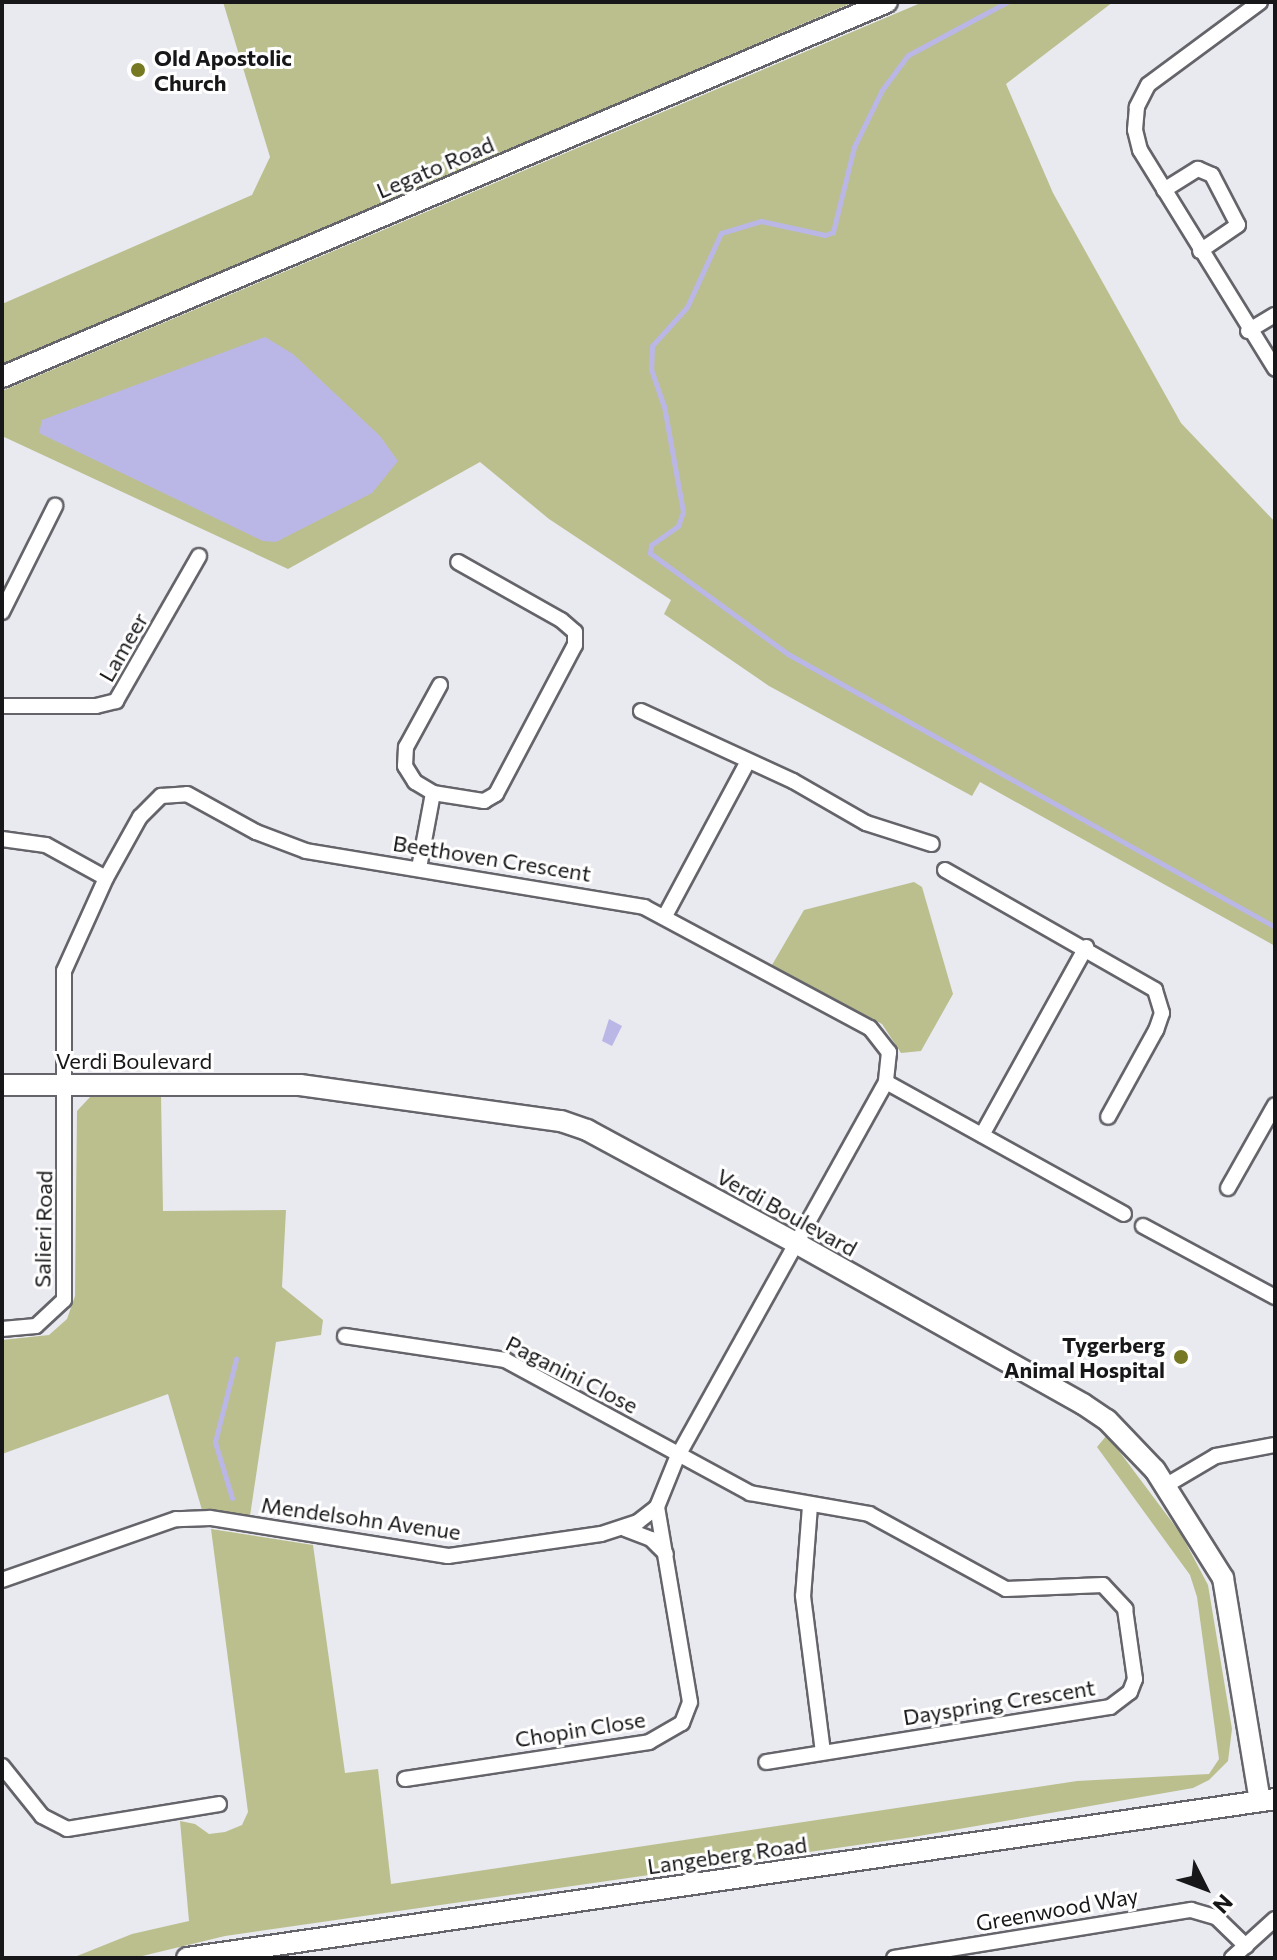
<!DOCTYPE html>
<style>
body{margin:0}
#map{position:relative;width:1277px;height:1960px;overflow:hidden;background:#e9e9f0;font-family:Commissioner,sans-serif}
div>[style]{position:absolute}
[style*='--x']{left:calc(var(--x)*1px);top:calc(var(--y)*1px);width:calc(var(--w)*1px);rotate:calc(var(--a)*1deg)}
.green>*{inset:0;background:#bbbf8e}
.water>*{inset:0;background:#bab7e7}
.stream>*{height:5px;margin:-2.5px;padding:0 2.5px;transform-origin:2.5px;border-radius:2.5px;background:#bab7e7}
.roads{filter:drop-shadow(2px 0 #64646a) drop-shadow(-2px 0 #64646a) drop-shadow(0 2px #64646a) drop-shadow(0 -2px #64646a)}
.street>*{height:14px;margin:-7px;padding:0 7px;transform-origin:7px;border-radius:7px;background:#fff}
.secondary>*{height:20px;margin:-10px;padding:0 10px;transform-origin:10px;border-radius:10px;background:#fff}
.dots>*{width:22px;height:22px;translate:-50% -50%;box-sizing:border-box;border:4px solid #fff;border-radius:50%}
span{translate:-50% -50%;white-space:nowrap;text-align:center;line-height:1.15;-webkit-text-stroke:6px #fff;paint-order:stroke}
.poi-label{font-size:22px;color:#17171a;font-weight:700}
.left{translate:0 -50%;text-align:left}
.right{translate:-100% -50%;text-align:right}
.street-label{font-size:22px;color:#17171a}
.frame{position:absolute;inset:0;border:4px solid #17171a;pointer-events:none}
.north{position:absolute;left:1165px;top:1848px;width:80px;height:80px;-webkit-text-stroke:6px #fff;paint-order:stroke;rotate:132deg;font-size:22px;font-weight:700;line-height:32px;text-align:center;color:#17171a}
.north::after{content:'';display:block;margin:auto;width:28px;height:36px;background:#17171a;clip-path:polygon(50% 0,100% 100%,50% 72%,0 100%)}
</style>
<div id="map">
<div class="green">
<div style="clip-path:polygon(223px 2px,854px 2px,2px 366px,2px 304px,252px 195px,270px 157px)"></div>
<div style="clip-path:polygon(923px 2px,1113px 2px,1006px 84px,1053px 193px,1181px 423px,1275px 522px,1275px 946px,980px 782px,972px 796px,769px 686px,664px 614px,671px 600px,549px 519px,480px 462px,288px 569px,2px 436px,2px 391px)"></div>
<div style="clip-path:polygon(914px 882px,922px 887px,953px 994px,921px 1051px,901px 1053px,882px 1024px,772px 965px,804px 910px)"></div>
<div style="clip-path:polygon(161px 1095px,163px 1211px,286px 1210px,282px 1287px,323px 1320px,321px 1335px,276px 1342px,250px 1516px,202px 1510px,168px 1394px,2px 1454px,2px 1340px,49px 1335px,67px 1319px,75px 1296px,77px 1111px,90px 1097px)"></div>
<div style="clip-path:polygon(1107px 1435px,1181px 1534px,1208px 1585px,1232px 1729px,1228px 1761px,1209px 1780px,1193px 1788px,913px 1837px,225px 1936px,134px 1958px,72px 1958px,132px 1934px,189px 1921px,180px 1821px,195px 1824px,209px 1834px,225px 1832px,242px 1825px,248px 1812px,211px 1529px,313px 1545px,345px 1773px,378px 1769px,391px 1884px,1077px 1781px,1209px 1774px,1219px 1759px,1197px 1597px,1190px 1575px,1097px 1447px)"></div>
</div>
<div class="water">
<div style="clip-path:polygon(265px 337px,293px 354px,380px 436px,398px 461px,372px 493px,276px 542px,263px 541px,39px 433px,42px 420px)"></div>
<div style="clip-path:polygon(609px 1019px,622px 1026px,612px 1046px,602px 1041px)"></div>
</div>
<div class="stream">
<div style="--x:1007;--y:2;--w:112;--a:151.8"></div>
<div style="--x:908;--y:55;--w:44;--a:126.6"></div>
<div style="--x:882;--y:90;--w:64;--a:116.2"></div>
<div style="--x:854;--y:147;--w:88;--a:103.9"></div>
<div style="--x:833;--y:232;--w:9;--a:159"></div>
<div style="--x:825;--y:235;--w:66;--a:-167.7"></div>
<div style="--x:761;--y:221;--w:42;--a:163.3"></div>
<div style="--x:721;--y:233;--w:81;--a:114.7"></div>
<div style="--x:687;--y:307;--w:52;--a:131.9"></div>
<div style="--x:652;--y:346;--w:23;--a:92"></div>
<div style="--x:651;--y:369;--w:39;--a:71"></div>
<div style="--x:664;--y:406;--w:108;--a:79.8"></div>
<div style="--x:683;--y:512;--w:15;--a:110"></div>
<div style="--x:678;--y:526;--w:33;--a:145"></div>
<div style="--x:651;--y:545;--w:8;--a:97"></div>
<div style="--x:650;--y:553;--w:171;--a:36.2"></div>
<div style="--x:788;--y:654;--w:558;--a:29.27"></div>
<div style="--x:232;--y:1498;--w:59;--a:-106.9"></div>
<div style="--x:215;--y:1442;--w:86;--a:-75.8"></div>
</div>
<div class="roads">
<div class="street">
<div style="--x:1260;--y:2;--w:139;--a:143.5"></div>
<div style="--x:1148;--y:85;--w:25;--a:117"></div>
<div style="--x:1137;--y:107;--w:23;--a:95"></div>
<div style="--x:1135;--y:130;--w:21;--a:76"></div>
<div style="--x:1140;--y:150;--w:257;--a:58.3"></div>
<div style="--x:1164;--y:190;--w:40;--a:-32"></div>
<div style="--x:1198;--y:169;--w:15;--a:23"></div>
<div style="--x:1212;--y:175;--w:56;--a:62.5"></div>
<div style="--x:1238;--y:225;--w:46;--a:145.6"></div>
<div style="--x:1248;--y:331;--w:31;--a:-31"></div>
<div style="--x:2;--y:612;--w:119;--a:-63.4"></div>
<div style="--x:440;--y:685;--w:71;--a:118.7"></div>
<div style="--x:406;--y:747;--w:19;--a:93"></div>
<div style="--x:405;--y:766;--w:19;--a:58"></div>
<div style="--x:415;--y:782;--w:21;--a:31"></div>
<div style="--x:433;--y:793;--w:52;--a:8.9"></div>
<div style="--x:484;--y:801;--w:14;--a:-30"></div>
<div style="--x:496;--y:794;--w:169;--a:-62.1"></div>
<div style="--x:575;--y:645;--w:13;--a:-90"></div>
<div style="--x:575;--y:632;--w:18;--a:-139"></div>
<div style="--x:561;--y:620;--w:118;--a:-150.6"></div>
<div style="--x:2;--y:706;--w:94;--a:0"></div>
<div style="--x:96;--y:706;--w:21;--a:-14"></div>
<div style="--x:116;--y:701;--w:167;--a:-60.2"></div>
<div style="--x:641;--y:711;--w:167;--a:24.7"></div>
<div style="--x:793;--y:781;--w:84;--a:29.9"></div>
<div style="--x:866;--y:823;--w:69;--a:17.7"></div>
<div style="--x:2;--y:839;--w:44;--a:7.8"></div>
<div style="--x:46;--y:845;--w:68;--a:28.8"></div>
<div style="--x:419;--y:868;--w:76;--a:-79.4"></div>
<div style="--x:945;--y:870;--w:242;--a:29.7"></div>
<div style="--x:1155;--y:990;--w:24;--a:73"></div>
<div style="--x:1162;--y:1013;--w:18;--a:109"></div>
<div style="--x:1156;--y:1030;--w:99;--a:118.9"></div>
<div style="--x:665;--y:916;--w:174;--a:-61.8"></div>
<div style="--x:886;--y:1082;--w:272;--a:29"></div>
<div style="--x:982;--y:1135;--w:215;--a:-61"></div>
<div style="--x:1228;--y:1188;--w:95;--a:-60.5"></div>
<div style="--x:1143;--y:1226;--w:150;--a:28.3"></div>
<div style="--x:2;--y:1329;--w:34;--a:-5"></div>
<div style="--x:36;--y:1326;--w:38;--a:-43"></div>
<div style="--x:64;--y:1300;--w:329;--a:-90"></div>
<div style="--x:64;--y:971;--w:102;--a:-65.7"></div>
<div style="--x:106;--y:878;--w:70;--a:-60.9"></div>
<div style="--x:140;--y:817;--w:30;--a:-45"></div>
<div style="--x:161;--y:796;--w:26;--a:-4"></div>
<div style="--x:187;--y:794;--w:79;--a:28.8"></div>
<div style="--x:256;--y:832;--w:53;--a:20.8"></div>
<div style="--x:306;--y:851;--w:343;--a:9.4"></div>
<div style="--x:644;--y:907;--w:256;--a:28.2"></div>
<div style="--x:870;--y:1028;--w:31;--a:52"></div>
<div style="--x:889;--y:1052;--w:30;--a:96"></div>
<div style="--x:886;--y:1082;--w:427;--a:119.1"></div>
<div style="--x:678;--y:1455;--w:56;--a:112"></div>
<div style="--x:657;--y:1507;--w:24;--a:142"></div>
<div style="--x:638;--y:1522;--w:39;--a:162"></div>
<div style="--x:601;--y:1534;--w:155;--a:171.8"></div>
<div style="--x:448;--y:1556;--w:241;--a:-170.9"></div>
<div style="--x:210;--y:1518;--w:34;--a:178"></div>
<div style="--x:176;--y:1519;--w:184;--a:160.7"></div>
<div style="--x:345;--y:1336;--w:162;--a:8.5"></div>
<div style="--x:505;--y:1360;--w:279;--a:28.5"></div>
<div style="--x:750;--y:1493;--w:121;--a:10"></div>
<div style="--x:869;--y:1514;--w:156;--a:28.7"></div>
<div style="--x:1006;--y:1589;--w:97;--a:-2.4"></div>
<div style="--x:1103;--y:1585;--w:33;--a:47"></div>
<div style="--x:1125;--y:1609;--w:71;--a:81.9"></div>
<div style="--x:1135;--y:1679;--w:14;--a:111"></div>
<div style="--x:1130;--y:1692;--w:25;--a:143"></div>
<div style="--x:1110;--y:1707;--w:348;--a:170.9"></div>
<div style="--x:1165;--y:1486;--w:59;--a:-30.5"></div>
<div style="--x:1216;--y:1456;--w:60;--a:-10.6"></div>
<div style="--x:810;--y:1506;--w:90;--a:94.4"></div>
<div style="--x:803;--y:1596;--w:157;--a:82.7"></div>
<div style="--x:625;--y:1529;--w:28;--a:21"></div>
<div style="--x:651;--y:1539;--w:21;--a:45"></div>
<div style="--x:2;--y:1766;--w:64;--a:51.3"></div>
<div style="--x:42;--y:1816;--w:28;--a:27"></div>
<div style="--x:67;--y:1829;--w:154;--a:-9.3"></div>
<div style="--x:405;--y:1779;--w:247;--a:-8.6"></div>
<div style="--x:649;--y:1742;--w:38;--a:-30"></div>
<div style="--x:682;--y:1723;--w:22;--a:-69"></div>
<div style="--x:690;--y:1702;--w:198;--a:-99.6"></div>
<div style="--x:894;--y:1958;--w:301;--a:-9.2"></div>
<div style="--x:1191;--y:1910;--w:26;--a:16"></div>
<div style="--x:1216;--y:1917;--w:42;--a:44"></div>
<div style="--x:1232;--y:1958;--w:58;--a:-42.2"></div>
</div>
<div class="secondary">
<div style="--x:2;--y:377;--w:961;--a:-22.96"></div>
<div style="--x:2;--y:1085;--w:298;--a:0"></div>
<div style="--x:300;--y:1085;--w:263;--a:7.9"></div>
<div style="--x:561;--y:1121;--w:28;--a:19"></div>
<div style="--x:587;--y:1130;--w:238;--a:28.4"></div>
<div style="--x:796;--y:1243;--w:329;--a:29.3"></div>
<div style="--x:1083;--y:1404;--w:29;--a:34"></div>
<div style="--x:1107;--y:1420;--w:69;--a:46.2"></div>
<div style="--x:1155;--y:1470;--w:128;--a:57.8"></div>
<div style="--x:1223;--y:1578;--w:226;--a:80.6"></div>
<div style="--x:187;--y:1958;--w:1100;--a:-8.31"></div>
</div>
</div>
<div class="dots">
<div style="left:138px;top:70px;background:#767922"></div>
<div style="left:1181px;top:1357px;background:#767922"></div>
</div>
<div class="poi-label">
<span class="left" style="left:154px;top:70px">Old Apostolic<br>Church</span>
<span class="right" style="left:1165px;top:1357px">Tygerberg<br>Animal Hospital</span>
</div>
<div class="street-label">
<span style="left:435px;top:167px;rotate:-23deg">Legato Road</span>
<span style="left:123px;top:647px;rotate:-60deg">Lameer</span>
<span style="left:492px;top:858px;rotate:9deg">Beethoven Crescent</span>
<span style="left:134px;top:1061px">Verdi Boulevard</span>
<span style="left:787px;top:1212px;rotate:29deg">Verdi Boulevard</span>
<span style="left:43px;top:1229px;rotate:-89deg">Salieri Road</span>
<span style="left:572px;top:1374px;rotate:27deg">Paganini Close</span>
<span style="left:361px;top:1518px;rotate:8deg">Mendelsohn Avenue</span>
<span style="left:999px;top:1702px;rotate:-9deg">Dayspring Crescent</span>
<span style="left:580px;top:1729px;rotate:-9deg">Chopin Close</span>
<span style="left:727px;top:1855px;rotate:-8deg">Langeberg Road</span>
<span style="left:1057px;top:1909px;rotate:-10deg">Greenwood Way</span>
</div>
<div class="frame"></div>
<div class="north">N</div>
</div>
